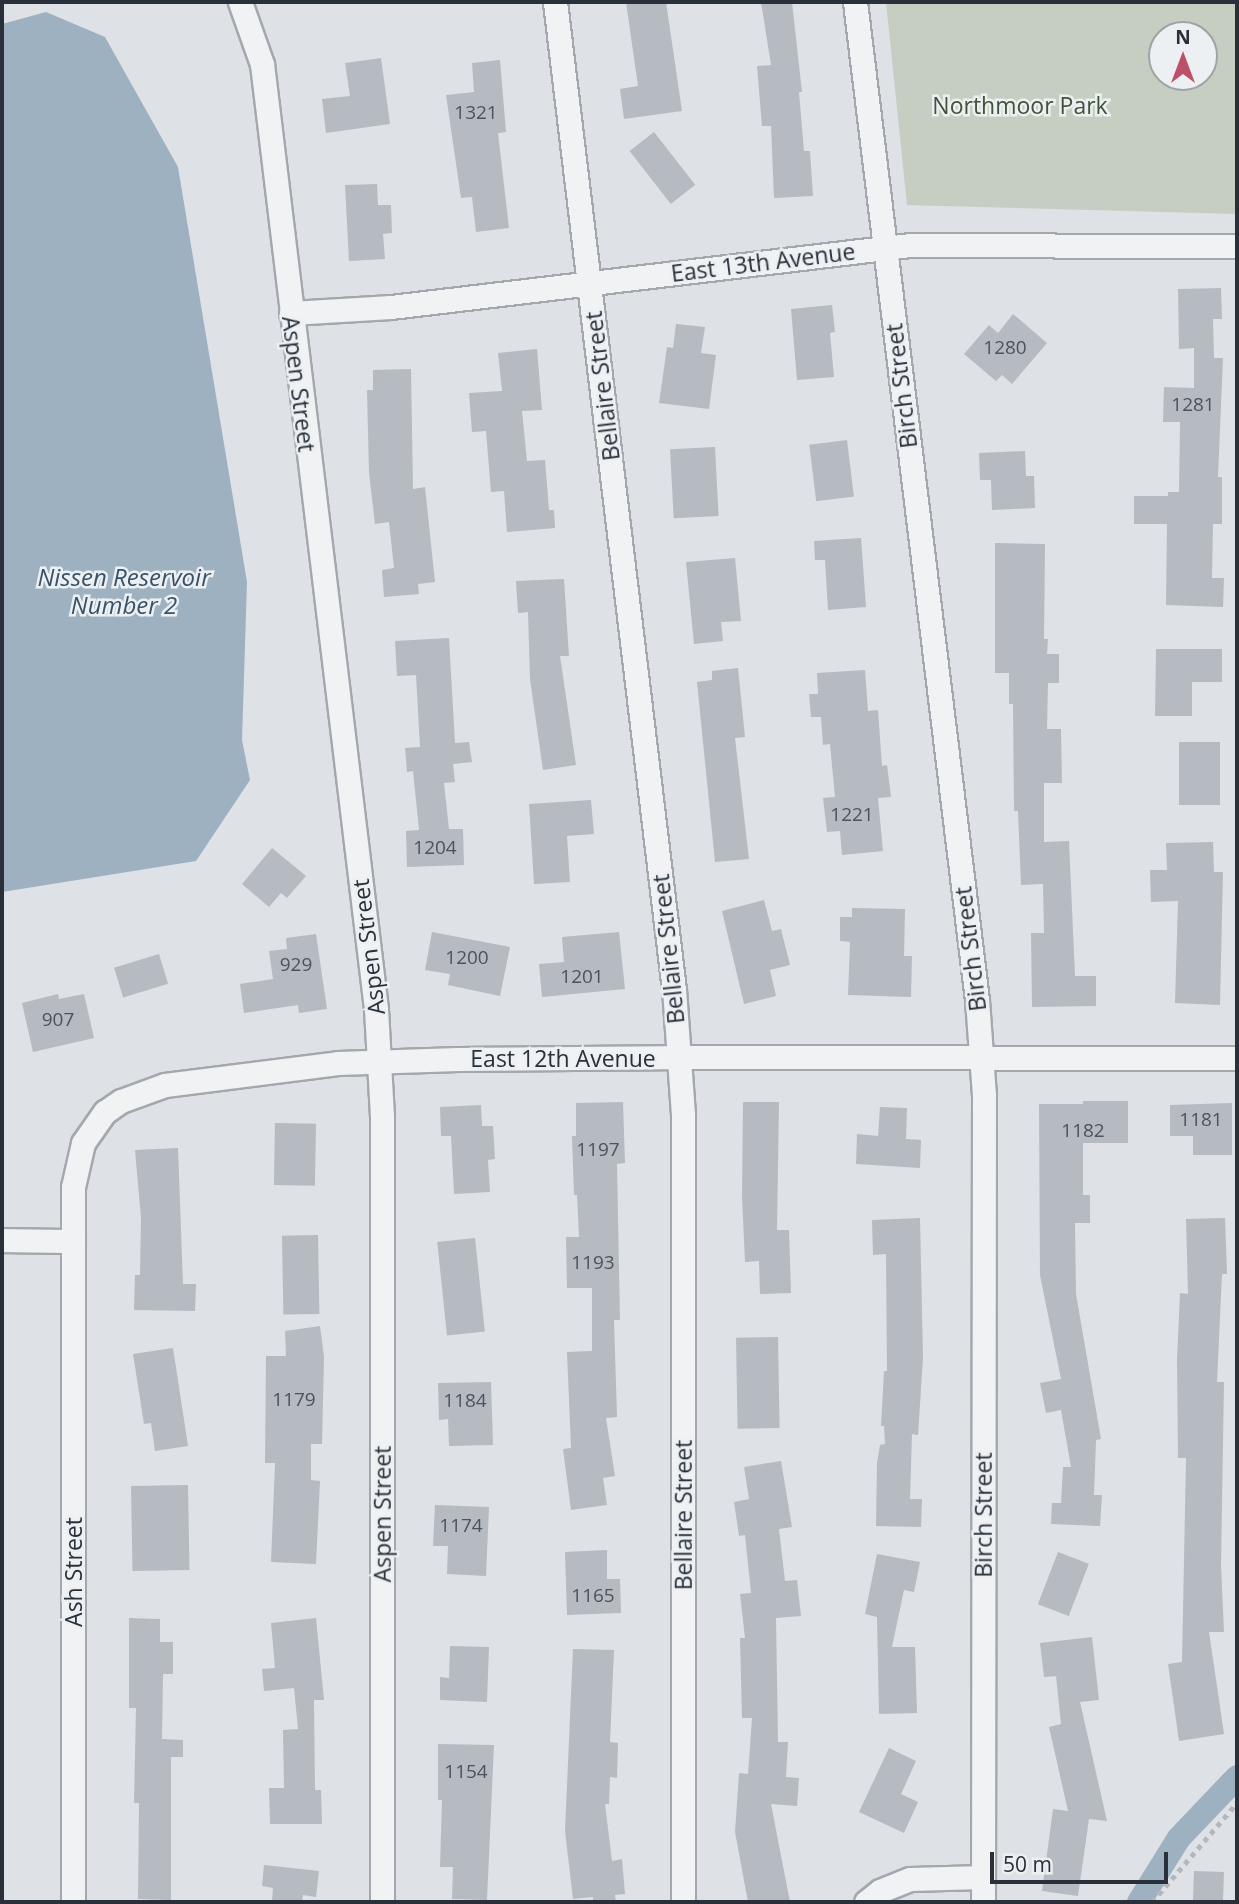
<!DOCTYPE html>
<style>
body{margin:0}
#map{position:relative;width:1239px;height:1904px;overflow:hidden;background:#dee1e5;font-family:"Open Sans",sans-serif}
div>[style]{position:absolute}
[style*='--x']{left:calc(var(--x)*1px);top:calc(var(--y)*1px);width:calc(var(--w)*1px);rotate:calc(var(--a)*1deg)}
.green>*{inset:0;background:#c5cec0}
.water>*{inset:0;background:#9db1c1}
.canal>*{height:24px;margin:-12px;padding:0 12px;transform-origin:12px;border-radius:12px;background:#9db1c1}
.building>*{inset:0;background:#b6bbc1;transform-origin:0 0}
.path>*{height:4.5px;margin-top:-2.25px;transform-origin:0;background:repeating-linear-gradient(90deg,#b4b8bc 0 5px,transparent 0 10px)}
.roads{filter:drop-shadow(2px 0 #a4a8ae) drop-shadow(-2px 0 #a4a8ae) drop-shadow(0 2px #a4a8ae) drop-shadow(0 -2px #a4a8ae)}
.minor>*{height:23px;margin:-11.5px;padding:0 11.5px;transform-origin:11.5px;border-radius:11.5px;background:#f0f2f4}
span{translate:-50% -50%;white-space:nowrap;text-align:center;line-height:1.15;-webkit-text-stroke:5px #edf0f3;paint-order:stroke}
.number-label{font-size:19px;color:#4c535c}
.number-label span{-webkit-text-stroke-width:0}
.park-label{font-size:23px;color:#3f5438}
.street-label{font-size:23px;color:#29303a}
.water-label{font-size:24px;color:#385269;font-style:italic}
.frame{position:absolute;inset:0;border:4px solid #29303a;pointer-events:none}
.north{position:absolute;left:1148px;top:21px;width:70px;height:70px;box-sizing:border-box;background:#edf0f3;border:2px solid #9fa3a9;border-radius:50%;rotate:0deg;font-size:19px;font-weight:700;line-height:28px;text-align:center;color:#29303a}
.north::after{content:'';display:block;margin:auto;width:24px;height:32px;background:#bc5069;clip-path:polygon(50% 0,100% 100%,50% 72%,0 100%)}
.scale{position:absolute;left:990px;top:1852px;width:178px;height:32px;box-sizing:border-box;border:4px solid #29303a;border-top:0;padding-left:9px;font-size:21px;line-height:24px;white-space:nowrap;color:#29303a;-webkit-text-stroke:5px #edf0f3;paint-order:stroke}
</style>
<div id="map">
<div class="green">
<div style="clip-path:polygon(evenodd,886px 2px,1237px 2px,1237px 214px,907px 205px,886px 2px,1162px 35px,1204px 35px,1204px 77px,1162px 77px,1162px 35px)"></div>
</div>
<div class="water">
<div style="clip-path:polygon(46px 12px,105px 37px,178px 167px,247px 582px,242px 740px,250px 780px,196px 861px,2px 892px,2px 24px)"></div>
</div>
<div class="canal">
<div style="--x:1139;--y:1902;--w:75;--a:-58"></div>
<div style="--x:1179;--y:1838;--w:84;--a:-46.4"></div>
</div>
<div class="building">
<div style="clip-path:polygon(626px 2px,666px 2px,682px 111px,624px 119px,620px 89px,638px 86px)"></div>
<div style="clip-path:polygon(761px 2px,792px 2px,802px 92px,799px 92px,804px 151px,810px 151px,813px 196px,774px 198px,771px 126px,762px 126px,757px 66px,771px 65px)"></div>
<div style="clip-path:polygon(381px 58px,390px 124px,326px 133px,322px 99px,350px 96px,345px 63px)"></div>
<div style="clip-path:polygon(500px 60px,506px 132px,498px 133px,509px 228px,476px 232px,472px 197px,461px 198px,446px 95px,474px 92px,472px 63px)"></div>
<div style="left:654px;top:132px;width:67px;height:31px;rotate:52deg"></div>
<div style="clip-path:polygon(377px 184px,378px 205px,391px 205px,392px 233px,383px 234px,385px 259px,349px 261px,345px 185px)"></div>
<div style="clip-path:polygon(1221px 288px,1222px 319px,1213px 319px,1214px 358px,1223px 358px,1218px 477px,1222px 477px,1222px 524px,1213px 524px,1212px 578px,1224px 578px,1223px 607px,1166px 605px,1167px 524px,1134px 524px,1134px 496px,1168px 496px,1168px 492px,1179px 492px,1180px 422px,1163px 422px,1164px 387px,1194px 388px,1194px 348px,1179px 349px,1178px 289px)"></div>
<div style="clip-path:polygon(832px 305px,835px 332px,830px 333px,834px 377px,797px 380px,791px 309px)"></div>
<div style="clip-path:polygon(1013px 314px,1047px 343px,1012px 384px,1002px 375px,996px 381px,964px 354px,989px 325px,998px 333px)"></div>
<div style="clip-path:polygon(676px 324px,705px 327px,701px 353px,716px 355px,709px 409px,659px 403px,667px 347px,673px 348px)"></div>
<div style="clip-path:polygon(537px 349px,542px 410px,522px 411px,527px 461px,545px 460px,549px 510px,554px 510px,555px 528px,507px 532px,504px 491px,491px 492px,486px 431px,472px 432px,469px 393px,502px 391px,498px 353px)"></div>
<div style="clip-path:polygon(411px 369px,413px 489px,425px 487px,435px 582px,418px 584px,419px 594px,384px 597px,382px 570px,394px 568px,389px 522px,375px 524px,369px 473px,367px 390px,373px 390px,373px 370px)"></div>
<div style="left:847px;top:440px;width:57px;height:38px;rotate:83deg"></div>
<div style="left:715px;top:447px;width:69px;height:45px;rotate:87deg"></div>
<div style="clip-path:polygon(1025px 451px,1026px 476px,1034px 476px,1035px 508px,992px 510px,991px 480px,980px 480px,979px 453px)"></div>
<div style="clip-path:polygon(861px 538px,866px 607px,828px 610px,825px 560px,815px 560px,814px 541px)"></div>
<div style="clip-path:polygon(995px 543px,1045px 544px,1044px 639px,1048px 639px,1047px 654px,1059px 654px,1059px 683px,1048px 683px,1047px 729px,1061px 729px,1062px 783px,1044px 783px,1044px 842px,1069px 841px,1075px 976px,1096px 976px,1096px 1006px,1032px 1007px,1031px 933px,1044px 933px,1043px 884px,1021px 885px,1018px 811px,1014px 811px,1013px 704px,1009px 704px,1009px 673px,995px 673px)"></div>
<div style="clip-path:polygon(735px 558px,741px 621px,721px 622px,723px 641px,694px 644px,686px 562px)"></div>
<div style="clip-path:polygon(564px 579px,569px 656px,560px 656px,576px 765px,543px 770px,530px 679px,528px 612px,518px 613px,516px 581px)"></div>
<div style="clip-path:polygon(449px 638px,455px 743px,469px 742px,472px 762px,453px 764px,455px 782px,444px 783px,449px 829px,463px 829px,464px 865px,407px 867px,406px 831px,419px 830px,413px 771px,407px 772px,405px 748px,420px 747px,416px 675px,397px 676px,395px 641px)"></div>
<div style="clip-path:polygon(1156px 649px,1222px 649px,1222px 682px,1192px 682px,1192px 716px,1155px 716px)"></div>
<div style="clip-path:polygon(738px 668px,745px 737px,735px 738px,749px 859px,715px 862px,697px 682px,712px 680px,712px 671px)"></div>
<div style="clip-path:polygon(865px 670px,868px 711px,878px 710px,882px 766px,887px 765px,891px 797px,878px 798px,883px 851px,842px 855px,840px 831px,827px 832px,823px 798px,835px 797px,830px 744px,823px 745px,821px 717px,811px 717px,809px 694px,818px 694px,817px 673px)"></div>
<div style="left:1179px;top:742px;width:41px;height:63px"></div>
<div style="clip-path:polygon(591px 800px,594px 834px,567px 836px,570px 882px,534px 884px,529px 804px)"></div>
<div style="clip-path:polygon(1213px 842px,1214px 872px,1223px 872px,1220px 1005px,1175px 1003px,1178px 901px,1151px 902px,1150px 870px,1167px 870px,1166px 843px)"></div>
<div style="clip-path:polygon(272px 848px,306px 876px,287px 898px,281px 893px,269px 907px,242px 884px)"></div>
<div style="clip-path:polygon(764px 900px,772px 931px,781px 929px,790px 965px,770px 970px,776px 996px,744px 1004px,722px 911px)"></div>
<div style="clip-path:polygon(852px 908px,905px 909px,904px 956px,912px 956px,911px 997px,848px 995px,850px 942px,840px 941px,840px 917px,852px 917px)"></div>
<div style="clip-path:polygon(432px 932px,510px 947px,500px 996px,448px 985px,450px 974px,425px 970px)"></div>
<div style="clip-path:polygon(619px 932px,625px 989px,542px 997px,539px 964px,564px 962px,562px 937px)"></div>
<div style="clip-path:polygon(316px 934px,327px 1009px,299px 1013px,298px 1005px,244px 1013px,240px 984px,273px 979px,269px 951px,287px 949px,286px 938px)"></div>
<div style="left:159px;top:954px;width:31px;height:47px;rotate:73deg"></div>
<div style="clip-path:polygon(58px 994px,59px 999px,84px 994px,94px 1038px,33px 1052px,22px 1003px)"></div>
<div style="clip-path:polygon(1083px 1101px,1128px 1101px,1128px 1143px,1083px 1143px,1083px 1195px,1090px 1195px,1090px 1223px,1075px 1223px,1076px 1294px,1101px 1439px,1096px 1440px,1094px 1495px,1102px 1495px,1100px 1526px,1051px 1524px,1052px 1503px,1061px 1503px,1063px 1467px,1071px 1467px,1061px 1410px,1046px 1413px,1040px 1383px,1061px 1379px,1040px 1275px,1039px 1104px,1083px 1104px)"></div>
<div style="clip-path:polygon(623px 1102px,625px 1163px,617px 1164px,620px 1320px,614px 1320px,617px 1417px,606px 1418px,615px 1476px,603px 1478px,607px 1505px,571px 1510px,563px 1449px,571px 1448px,567px 1352px,592px 1351px,592px 1288px,567px 1288px,566px 1237px,579px 1237px,577px 1195px,574px 1195px,572px 1136px,576px 1136px,576px 1103px)"></div>
<div style="clip-path:polygon(743px 1102px,779px 1102px,777px 1230px,789px 1230px,791px 1293px,760px 1294px,759px 1261px,745px 1262px,742px 1197px)"></div>
<div style="clip-path:polygon(1232px 1103px,1232px 1155px,1193px 1155px,1193px 1136px,1170px 1136px,1170px 1105px)"></div>
<div style="clip-path:polygon(481px 1105px,482px 1126px,493px 1126px,495px 1159px,488px 1160px,490px 1192px,454px 1194px,451px 1136px,441px 1136px,440px 1107px)"></div>
<div style="clip-path:polygon(880px 1107px,907px 1108px,906px 1139px,921px 1140px,920px 1168px,856px 1164px,857px 1134px,878px 1136px)"></div>
<div style="left:275px;top:1123px;width:41px;height:62px;rotate:1deg"></div>
<div style="clip-path:polygon(178px 1148px,183px 1284px,196px 1284px,195px 1311px,134px 1310px,135px 1275px,140px 1275px,141px 1218px,135px 1150px)"></div>
<div style="clip-path:polygon(920px 1218px,923px 1358px,918px 1435px,912px 1434px,910px 1499px,922px 1499px,921px 1527px,876px 1526px,877px 1463px,880px 1445px,885px 1444px,884px 1426px,881px 1426px,884px 1371px,887px 1371px,886px 1254px,873px 1255px,872px 1220px)"></div>
<div style="clip-path:polygon(1225px 1218px,1227px 1274px,1222px 1274px,1217px 1382px,1224px 1382px,1221px 1566px,1224px 1632px,1209px 1632px,1224px 1734px,1179px 1741px,1168px 1664px,1182px 1662px,1186px 1458px,1178px 1458px,1177px 1359px,1180px 1293px,1188px 1294px,1186px 1219px)"></div>
<div style="left:318px;top:1235px;width:79px;height:36px;rotate:89deg"></div>
<div style="left:475px;top:1238px;width:94px;height:38px;rotate:84deg"></div>
<div style="clip-path:polygon(320px 1326px,324px 1357px,322px 1444px,311px 1444px,311px 1480px,320px 1481px,316px 1564px,271px 1562px,275px 1463px,265px 1463px,266px 1356px,286px 1356px,285px 1331px)"></div>
<div style="left:778px;top:1337px;width:91px;height:42px;rotate:89deg"></div>
<div style="clip-path:polygon(173px 1348px,188px 1446px,155px 1451px,151px 1423px,144px 1424px,133px 1354px)"></div>
<div style="clip-path:polygon(491px 1382px,493px 1445px,449px 1446px,448px 1419px,439px 1420px,438px 1383px)"></div>
<div style="clip-path:polygon(781px 1461px,792px 1527px,779px 1529px,785px 1581px,797px 1580px,801px 1616px,776px 1618px,778px 1742px,788px 1742px,786px 1777px,799px 1778px,797px 1806px,771px 1804px,790px 1902px,748px 1902px,735px 1832px,739px 1773px,748px 1774px,752px 1718px,742px 1718px,740px 1638px,745px 1638px,740px 1594px,751px 1593px,745px 1535px,739px 1536px,734px 1502px,749px 1499px,744px 1467px)"></div>
<div style="left:188px;top:1485px;width:85px;height:57px;rotate:89deg"></div>
<div style="clip-path:polygon(435px 1505px,489px 1507px,486px 1576px,447px 1574px,448px 1546px,433px 1546px)"></div>
<div style="clip-path:polygon(607px 1550px,607px 1579px,620px 1579px,621px 1613px,567px 1615px,565px 1552px)"></div>
<div style="left:1058px;top:1552px;width:33px;height:56px;rotate:21deg"></div>
<div style="clip-path:polygon(877px 1554px,920px 1562px,914px 1592px,904px 1590px,892px 1647px,915px 1647px,917px 1713px,879px 1714px,877px 1617px,865px 1614px)"></div>
<div style="clip-path:polygon(129px 1618px,160px 1619px,160px 1642px,173px 1642px,173px 1674px,163px 1674px,162px 1739px,183px 1740px,183px 1757px,171px 1757px,171px 1900px,138px 1899px,139px 1803px,134px 1803px,136px 1708px,129px 1708px)"></div>
<div style="clip-path:polygon(316px 1618px,324px 1700px,314px 1700px,315px 1790px,321px 1790px,322px 1824px,270px 1824px,269px 1788px,284px 1788px,283px 1730px,298px 1729px,294px 1688px,264px 1691px,262px 1669px,275px 1668px,271px 1623px)"></div>
<div style="clip-path:polygon(1092px 1637px,1099px 1700px,1080px 1702px,1107px 1821px,1089px 1819px,1078px 1896px,1042px 1891px,1053px 1809px,1068px 1811px,1049px 1727px,1061px 1724px,1056px 1676px,1044px 1677px,1040px 1643px)"></div>
<div style="clip-path:polygon(450px 1646px,489px 1647px,487px 1702px,440px 1700px,440px 1677px,449px 1678px)"></div>
<div style="clip-path:polygon(573px 1649px,614px 1650px,610px 1742px,618px 1743px,617px 1778px,610px 1777px,609px 1804px,605px 1804px,612px 1861px,622px 1859px,625px 1894px,615px 1895px,616px 1902px,593px 1902px,593px 1897px,573px 1899px,565px 1831px)"></div>
<div style="clip-path:polygon(438px 1744px,494px 1745px,487px 1900px,452px 1899px,453px 1867px,440px 1867px,442px 1800px,438px 1800px)"></div>
<div style="clip-path:polygon(889px 1748px,916px 1761px,901px 1794px,918px 1802px,904px 1833px,859px 1812px)"></div>
<div style="clip-path:polygon(264px 1865px,319px 1871px,316px 1897px,303px 1895px,302px 1902px,272px 1902px,273px 1888px,262px 1886px)"></div>
<div style="left:1194px;top:1871px;width:30px;height:31px;rotate:2deg"></div>
</div>
<div class="path">
<div style="--x:1152;--y:1902;--w:130;--a:-49.4"></div>
</div>
<div class="roads">
<div class="minor">
<div style="--x:240;--y:2;--w:66;--a:70.5"></div>
<div style="--x:262;--y:64;--w:952;--a:83.12"></div>
<div style="--x:376;--y:1009;--w:107;--a:86.8"></div>
<div style="--x:382;--y:1116;--w:786;--a:90"></div>
<div style="--x:555;--y:2;--w:994;--a:83.13"></div>
<div style="--x:674;--y:989;--w:125;--a:85.9"></div>
<div style="--x:683;--y:1114;--w:788;--a:90"></div>
<div style="--x:855;--y:2;--w:1005;--a:83.03"></div>
<div style="--x:977;--y:1000;--w:95;--a:85.8"></div>
<div style="--x:984;--y:1095;--w:807;--a:90.07"></div>
<div style="--x:291;--y:313;--w:100;--a:-3.4"></div>
<div style="--x:391;--y:307;--w:523;--a:-6.81"></div>
<div style="--x:910;--y:245;--w:327;--a:0.2"></div>
<div style="--x:2;--y:1240;--w:71;--a:0.8"></div>
<div style="--x:73;--y:1902;--w:715;--a:-90"></div>
<div style="--x:73;--y:1187;--w:45;--a:-77.2"></div>
<div style="--x:83;--y:1143;--w:38;--a:-55"></div>
<div style="--x:105;--y:1112;--w:19;--a:-35"></div>
<div style="--x:121;--y:1101;--w:47;--a:-20"></div>
<div style="--x:165;--y:1085;--w:174;--a:-7.2"></div>
<div style="--x:338;--y:1063;--w:120;--a:-1.9"></div>
<div style="--x:458;--y:1059;--w:221;--a:-0.5"></div>
<div style="--x:679;--y:1057;--w:558;--a:0.1"></div>
<div style="--x:866;--y:1902;--w:18;--a:-38"></div>
<div style="--x:880;--y:1891;--w:32;--a:-22"></div>
<div style="--x:910;--y:1879;--w:73;--a:-1.6"></div>
</div>
</div>
<div class="number-label">
<span style="left:476px;top:113px">1321</span>
<span style="left:1005px;top:348px">1280</span>
<span style="left:1193px;top:405px">1281</span>
<span style="left:852px;top:815px">1221</span>
<span style="left:435px;top:848px">1204</span>
<span style="left:467px;top:958px">1200</span>
<span style="left:296px;top:965px">929</span>
<span style="left:582px;top:977px">1201</span>
<span style="left:58px;top:1020px">907</span>
<span style="left:1201px;top:1120px">1181</span>
<span style="left:1083px;top:1131px">1182</span>
<span style="left:598px;top:1150px">1197</span>
<span style="left:593px;top:1263px">1193</span>
<span style="left:294px;top:1400px">1179</span>
<span style="left:465px;top:1401px">1184</span>
<span style="left:461px;top:1526px">1174</span>
<span style="left:593px;top:1596px">1165</span>
<span style="left:466px;top:1772px">1154</span>
</div>
<div class="park-label">
<span style="left:1020px;top:105px">Northmoor Park</span>
</div>
<div class="street-label">
<span style="left:763px;top:262px;rotate:-7deg">East 13th Avenue</span>
<span style="left:299px;top:384px;rotate:83deg">Aspen Street</span>
<span style="left:602px;top:386px;rotate:-97deg">Bellaire Street</span>
<span style="left:901px;top:386px;rotate:-97deg">Birch Street</span>
<span style="left:368px;top:947px;rotate:-97deg">Aspen Street</span>
<span style="left:668px;top:949px;rotate:-96deg">Bellaire Street</span>
<span style="left:970px;top:949px;rotate:-97deg">Birch Street</span>
<span style="left:563px;top:1058px">East 12th Avenue</span>
<span style="left:382px;top:1514px;rotate:-90deg">Aspen Street</span>
<span style="left:683px;top:1515px;rotate:-90deg">Bellaire Street</span>
<span style="left:983px;top:1515px;rotate:-90deg">Birch Street</span>
<span style="left:73px;top:1572px;rotate:-90deg">Ash Street</span>
</div>
<div class="water-label">
<span style="left:124px;top:591px">Nissen Reservoir<br>Number 2</span>
</div>
<div class="frame"></div>
<div class="north">N</div>
<div class="scale">50 m</div>
</div>
